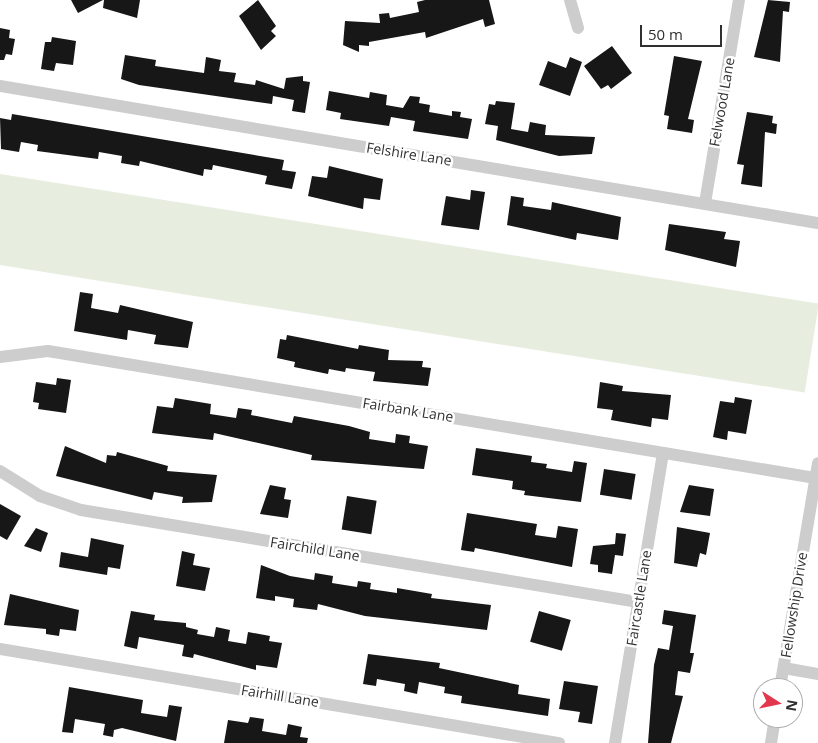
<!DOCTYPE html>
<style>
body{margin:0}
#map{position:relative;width:818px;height:743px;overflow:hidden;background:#fff;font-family:"Open Sans",sans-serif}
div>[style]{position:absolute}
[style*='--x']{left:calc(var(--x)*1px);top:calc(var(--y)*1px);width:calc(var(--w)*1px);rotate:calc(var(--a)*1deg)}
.green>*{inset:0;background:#e7eddf;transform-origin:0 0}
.building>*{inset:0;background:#171717;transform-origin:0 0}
.minor>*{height:12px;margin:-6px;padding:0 6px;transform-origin:6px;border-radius:6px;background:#cdcdcd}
span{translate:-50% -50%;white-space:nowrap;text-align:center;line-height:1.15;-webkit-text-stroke:5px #fff;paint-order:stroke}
.street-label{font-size:14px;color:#303030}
.north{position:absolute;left:753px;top:678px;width:50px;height:50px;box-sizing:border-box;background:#fff;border:1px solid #acacac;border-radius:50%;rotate:100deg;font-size:14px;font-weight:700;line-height:20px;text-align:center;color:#303030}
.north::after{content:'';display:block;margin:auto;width:18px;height:22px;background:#e1384e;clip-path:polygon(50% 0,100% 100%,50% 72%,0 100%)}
.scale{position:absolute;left:640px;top:25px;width:82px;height:22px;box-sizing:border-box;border:2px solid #303030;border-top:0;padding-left:6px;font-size:15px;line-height:18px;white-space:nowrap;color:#303030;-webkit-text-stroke:4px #fff;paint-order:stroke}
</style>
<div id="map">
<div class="green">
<div style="left:0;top:174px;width:829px;height:90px;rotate:9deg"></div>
</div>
<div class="building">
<div style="clip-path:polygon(71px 0,103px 0,78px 13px)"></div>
<div style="clip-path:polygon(104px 0,140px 0,137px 18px,103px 8px)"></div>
<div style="clip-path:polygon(258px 0,276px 26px,271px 31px,276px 36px,261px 50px,239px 16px)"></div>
<div style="clip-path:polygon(425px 0,489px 0,495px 24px,485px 27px,483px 19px,426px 38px,425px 32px,369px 42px,369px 46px,359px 45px,359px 52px,343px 45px,345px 21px,380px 23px,379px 14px,389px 13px,390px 18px,419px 12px,417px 2px)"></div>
<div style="clip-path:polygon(768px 0,790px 2px,789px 12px,783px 11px,780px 62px,754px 57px)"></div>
<div style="clip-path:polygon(0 28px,10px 30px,9px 38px,15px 39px,12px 55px,6px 54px,4px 60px,0 60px)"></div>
<div style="clip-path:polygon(52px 37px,76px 41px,73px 65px,56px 63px,54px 71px,41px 69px,45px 42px,51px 42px)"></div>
<div style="clip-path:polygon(612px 46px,632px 73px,611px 89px,608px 85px,601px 89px,584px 66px)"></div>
<div style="clip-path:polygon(125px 55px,156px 60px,155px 66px,204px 73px,206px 57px,221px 60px,219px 71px,236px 73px,234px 82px,255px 85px,256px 80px,284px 89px,286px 78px,303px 76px,303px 81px,310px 82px,305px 113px,292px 111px,294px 100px,273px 96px,272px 104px,139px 85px,121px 79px)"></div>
<div style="clip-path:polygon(674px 56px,702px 61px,688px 119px,694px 120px,692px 133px,667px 129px,669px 116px,664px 115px)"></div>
<div style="clip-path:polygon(570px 57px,582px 62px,570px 96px,539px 85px,548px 61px,566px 68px)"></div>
<div style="clip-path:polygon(329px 91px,369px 98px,370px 92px,387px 95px,386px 105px,403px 108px,410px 96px,420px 97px,419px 103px,430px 105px,429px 112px,452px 116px,452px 111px,461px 112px,460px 117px,472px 119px,468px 139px,413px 131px,415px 121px,391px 117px,389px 126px,340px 119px,341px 113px,326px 110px)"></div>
<div style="clip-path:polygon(496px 101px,515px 103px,511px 129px,528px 132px,530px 122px,546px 125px,545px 135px,595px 137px,592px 154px,559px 156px,496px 140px,498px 126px,485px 124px,489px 104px,495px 105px)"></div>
<div style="clip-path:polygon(747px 112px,773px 116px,772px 123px,777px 124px,776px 134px,765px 132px,762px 187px,741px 184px,744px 165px,737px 164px)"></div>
<div style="clip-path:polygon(12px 114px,284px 160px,282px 170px,296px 172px,292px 189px,265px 184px,267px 176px,213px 165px,212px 170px,204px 169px,203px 176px,140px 161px,139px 166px,121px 163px,122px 156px,99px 152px,98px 159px,37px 151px,38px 145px,21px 142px,19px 152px,1px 149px,0 118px,11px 120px)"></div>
<div style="clip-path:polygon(329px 166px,383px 179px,380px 200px,364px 198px,363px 209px,308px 196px,312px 176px,327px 178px)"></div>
<div style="clip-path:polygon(471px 190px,485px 192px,479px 230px,441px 225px,446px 196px,470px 200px)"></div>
<div style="clip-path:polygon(511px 196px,524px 198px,523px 206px,551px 210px,552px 202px,621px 217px,618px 240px,577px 233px,576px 240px,507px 225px)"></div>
<div style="clip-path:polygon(669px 224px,726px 232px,724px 239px,740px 241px,736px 267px,665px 250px)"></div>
<div style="clip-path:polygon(80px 292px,93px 294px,91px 308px,118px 313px,120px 305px,193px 322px,188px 348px,154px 344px,156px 335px,128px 330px,127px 340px,74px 331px)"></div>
<div style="clip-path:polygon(287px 335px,358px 349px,359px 345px,389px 350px,388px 360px,423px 361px,422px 367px,431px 368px,428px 386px,373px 381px,375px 372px,346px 368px,345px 372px,329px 369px,328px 374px,294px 367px,295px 362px,277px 358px,280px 339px,286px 340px)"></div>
<div style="clip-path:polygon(57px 378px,71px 380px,66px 413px,38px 409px,39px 403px,33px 402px,36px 382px,56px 385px)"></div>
<div style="clip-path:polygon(600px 382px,623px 386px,622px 391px,671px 395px,668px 420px,652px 418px,651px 427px,611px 420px,613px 410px,597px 408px)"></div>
<div style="clip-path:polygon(735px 397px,752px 400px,746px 434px,728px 431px,727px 440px,713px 437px,720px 401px,734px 403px)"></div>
<div style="clip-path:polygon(175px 398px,211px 404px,210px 414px,236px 418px,238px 408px,252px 410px,251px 415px,292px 423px,294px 416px,349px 426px,370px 432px,369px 439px,395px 443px,396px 434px,410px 436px,409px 443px,428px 446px,424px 469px,311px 460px,312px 455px,214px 433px,213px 440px,152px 433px,157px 406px,173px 408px)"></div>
<div style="clip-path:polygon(65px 446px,106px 463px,107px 455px,116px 456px,117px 452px,168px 466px,167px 471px,217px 475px,212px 502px,182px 503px,183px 497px,154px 492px,152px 500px,56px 476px)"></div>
<div style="clip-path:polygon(476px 448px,532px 456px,531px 462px,547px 464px,546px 468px,572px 472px,574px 461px,587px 463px,581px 502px,524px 495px,525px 491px,512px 489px,513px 481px,472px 475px)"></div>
<div style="left:604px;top:469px;width:32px;height:26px;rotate:9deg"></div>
<div style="clip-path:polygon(270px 485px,286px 488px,284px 499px,291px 500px,288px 518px,260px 514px)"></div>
<div style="clip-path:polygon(689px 485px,714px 489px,710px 516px,680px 512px)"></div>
<div style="left:347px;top:496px;width:30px;height:34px;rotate:9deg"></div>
<div style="clip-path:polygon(0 504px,21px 516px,7px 540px,0 536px)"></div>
<div style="clip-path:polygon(467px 513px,537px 524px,535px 535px,556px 538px,558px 526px,578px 529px,572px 567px,475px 548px,474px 552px,461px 550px)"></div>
<div style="clip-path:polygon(677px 527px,710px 533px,706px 555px,700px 553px,697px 567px,674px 563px)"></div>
<div style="clip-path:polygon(36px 528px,48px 533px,41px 552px,24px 546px)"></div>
<div style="clip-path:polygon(616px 533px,626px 534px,623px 556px,615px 555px,612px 574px,598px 572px,598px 565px,590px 564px,593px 546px,615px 544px)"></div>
<div style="clip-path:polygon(91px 538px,124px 545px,120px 569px,108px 567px,107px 575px,59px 567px,61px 552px,88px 557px)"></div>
<div style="clip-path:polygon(182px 551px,195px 554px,193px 565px,210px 568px,205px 591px,176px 586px)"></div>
<div style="clip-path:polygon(261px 565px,290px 576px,314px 580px,315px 573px,333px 576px,332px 583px,357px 587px,358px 581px,371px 583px,370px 589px,397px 593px,397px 588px,432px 594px,431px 598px,491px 605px,487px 630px,365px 616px,318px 604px,317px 610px,293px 607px,294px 599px,275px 596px,275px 601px,256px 598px)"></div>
<div style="clip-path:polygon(10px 594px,79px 610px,76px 631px,60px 629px,59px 636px,46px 634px,46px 629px,4px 625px)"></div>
<div style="clip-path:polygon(664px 610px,696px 615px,690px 653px,694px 653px,690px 673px,678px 671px,675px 695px,683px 696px,671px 743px,648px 743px,654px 665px,658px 648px,669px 650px,673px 626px,662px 624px)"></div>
<div style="clip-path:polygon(131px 611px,155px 615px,154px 620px,186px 623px,186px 627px,198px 630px,197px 634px,214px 637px,216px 627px,230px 630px,228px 641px,246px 644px,248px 632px,270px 636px,269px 641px,282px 643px,277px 668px,256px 665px,256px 670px,194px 654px,193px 658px,182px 656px,184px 645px,139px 637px,137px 649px,124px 646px)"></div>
<div style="left:539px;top:611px;width:33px;height:32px;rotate:16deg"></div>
<div style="clip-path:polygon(368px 654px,440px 663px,439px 668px,519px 685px,518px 694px,550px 699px,548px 716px,461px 703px,462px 696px,444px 693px,445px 687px,419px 682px,417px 694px,404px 691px,405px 684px,377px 679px,376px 686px,363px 684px)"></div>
<div style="clip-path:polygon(564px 681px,598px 686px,592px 724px,578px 722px,580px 712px,559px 709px)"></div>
<div style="clip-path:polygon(69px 687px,143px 700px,141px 713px,167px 717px,169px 705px,182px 707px,176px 741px,122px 728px,114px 730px,113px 737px,103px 735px,105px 724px,75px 719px,73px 733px,62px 732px)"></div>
<div style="clip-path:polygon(250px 717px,264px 719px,262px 731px,286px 735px,288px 724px,302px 727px,300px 737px,308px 738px,307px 743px,224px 743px,228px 720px,248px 723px)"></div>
</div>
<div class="minor">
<div style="--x:570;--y:0;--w:29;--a:74"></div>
<div style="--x:0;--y:86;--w:829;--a:9.51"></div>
<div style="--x:705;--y:203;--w:206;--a:-80.5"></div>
<div style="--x:0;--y:357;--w:48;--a:-7.1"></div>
<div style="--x:48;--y:351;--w:777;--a:9.4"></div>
<div style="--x:0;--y:471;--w:47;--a:32"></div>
<div style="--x:40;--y:496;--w:43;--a:18.9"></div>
<div style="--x:81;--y:510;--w:565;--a:9.38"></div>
<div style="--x:0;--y:649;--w:567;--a:9.55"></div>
<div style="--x:784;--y:668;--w:35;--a:10"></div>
<div style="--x:780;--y:688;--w:228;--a:-80.4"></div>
<div style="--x:615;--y:743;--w:294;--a:-80.6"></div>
<div style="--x:771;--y:743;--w:25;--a:-81"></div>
</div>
<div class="street-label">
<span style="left:722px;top:102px;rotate:-80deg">Felwood Lane</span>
<span style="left:409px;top:154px;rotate:9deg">Felshire Lane</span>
<span style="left:408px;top:410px;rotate:9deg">Fairbank Lane</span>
<span style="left:315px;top:549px;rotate:9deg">Fairchild Lane</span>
<span style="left:639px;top:598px;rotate:-81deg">Faircastle Lane</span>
<span style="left:794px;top:605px;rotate:-81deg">Fellowship Drive</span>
<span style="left:280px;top:696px;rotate:9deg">Fairhill Lane</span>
</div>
<div class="north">N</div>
<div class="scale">50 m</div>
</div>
